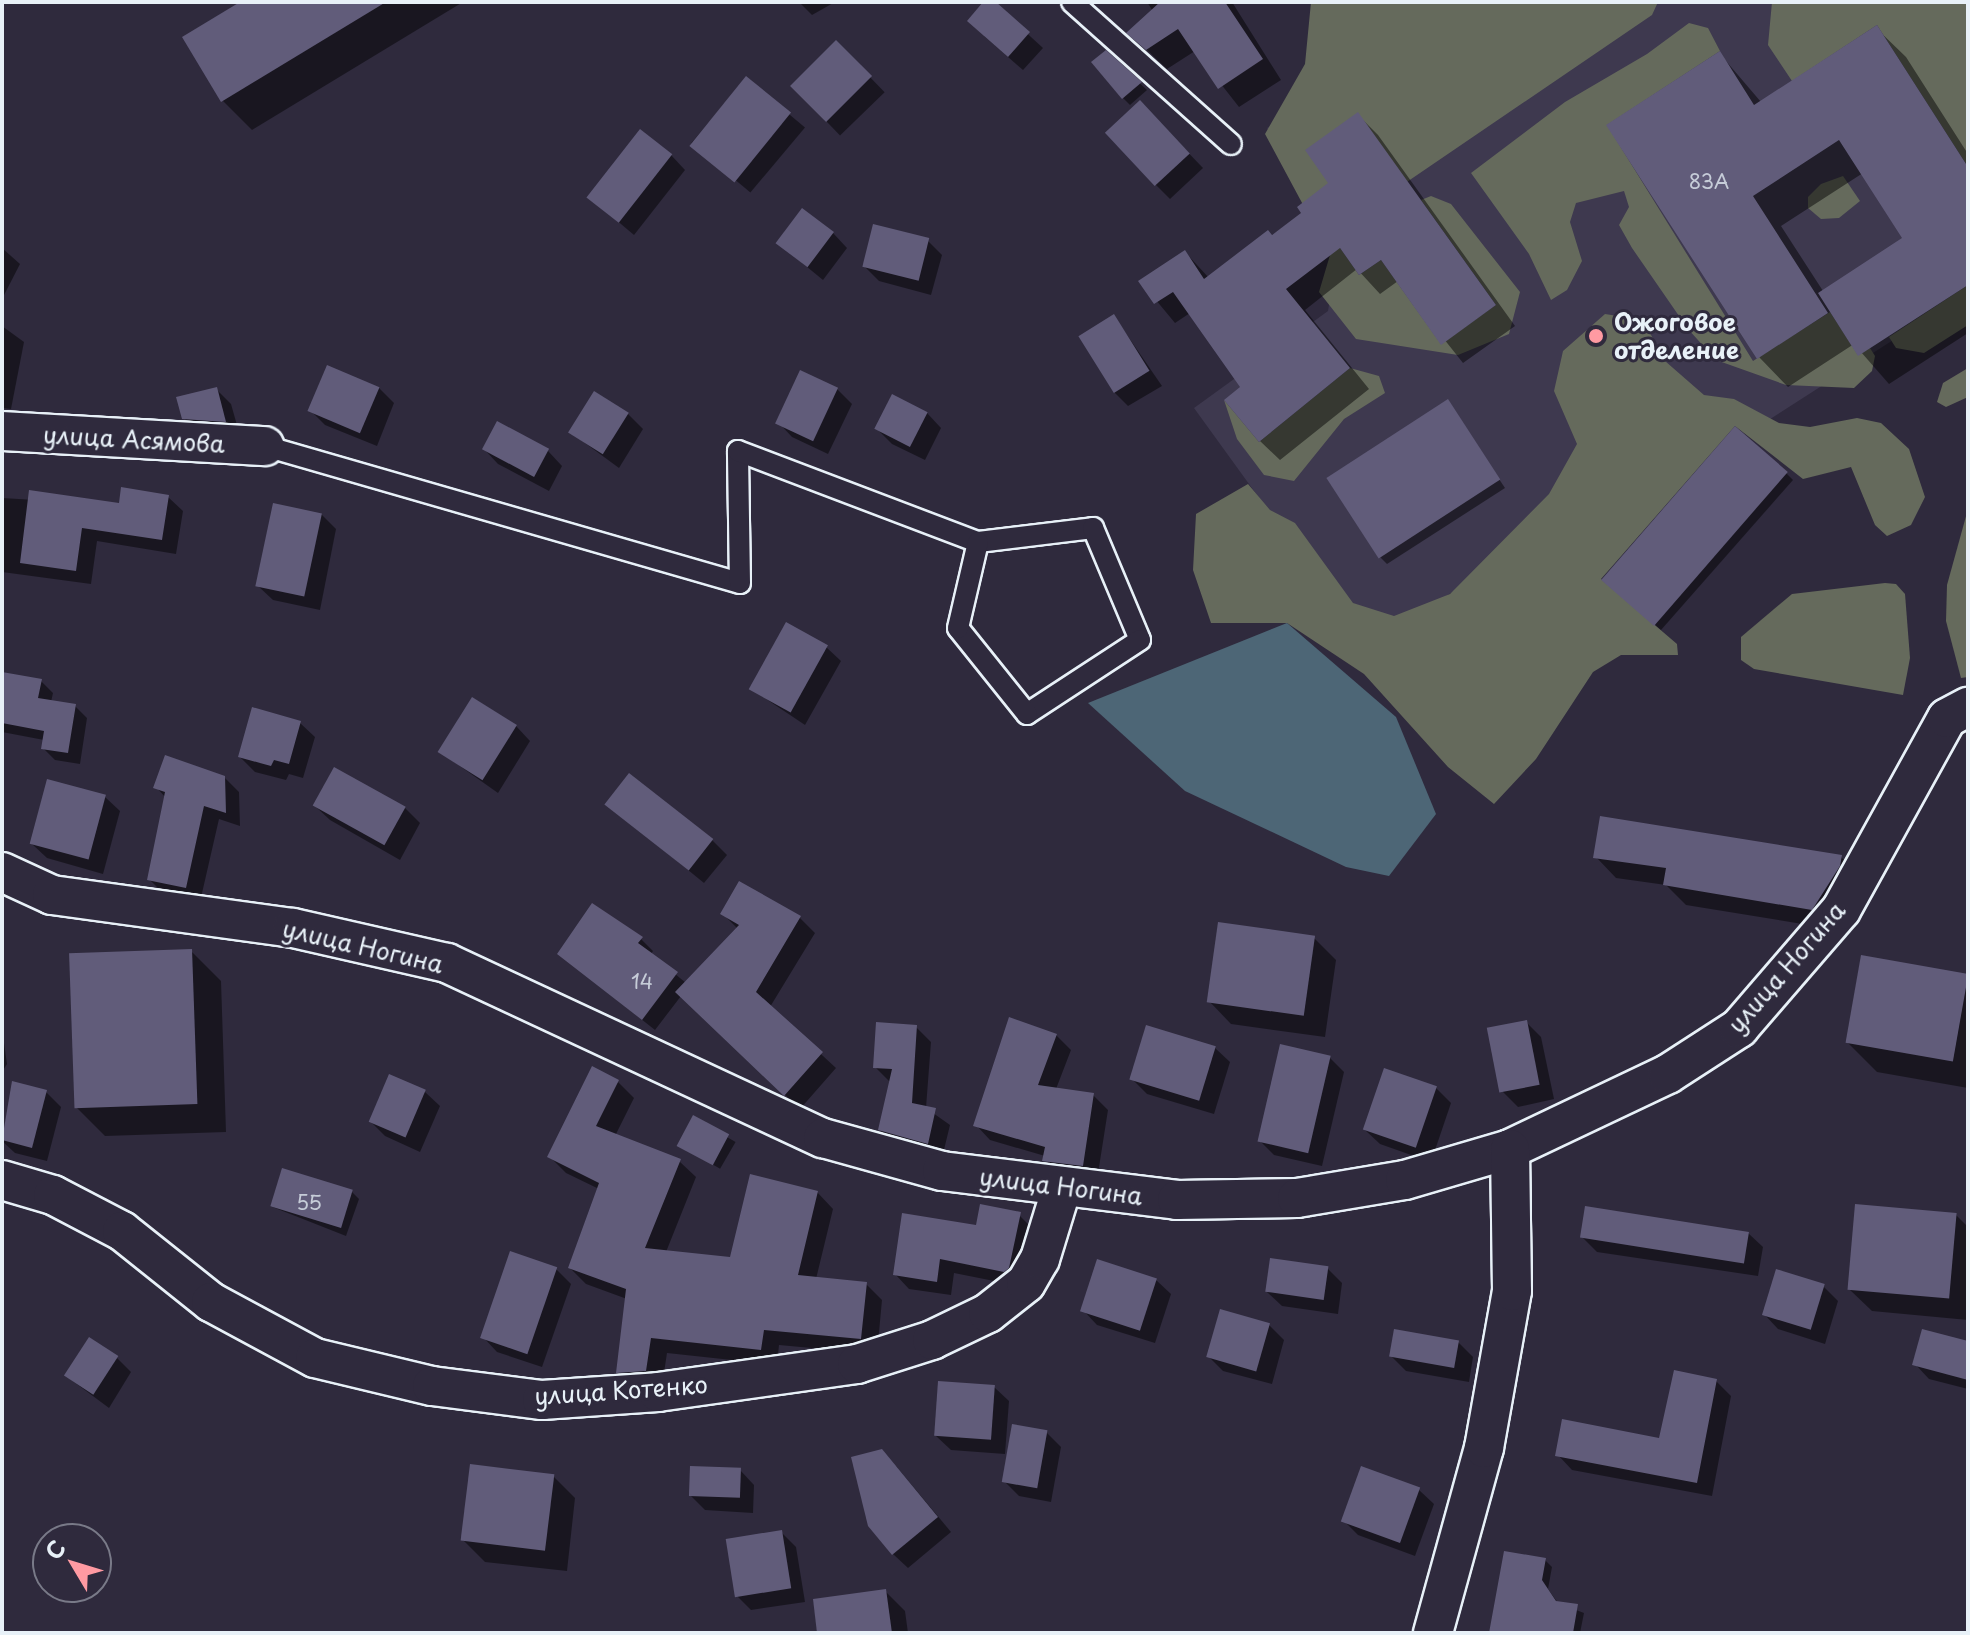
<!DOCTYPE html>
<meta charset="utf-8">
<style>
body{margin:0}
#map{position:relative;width:1970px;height:1635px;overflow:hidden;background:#2f2a3d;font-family:"Playpen Sans",sans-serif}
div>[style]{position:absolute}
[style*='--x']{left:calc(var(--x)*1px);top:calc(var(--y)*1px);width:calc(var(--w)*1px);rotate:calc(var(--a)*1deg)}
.built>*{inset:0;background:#3e394f}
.green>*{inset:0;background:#656a5c}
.water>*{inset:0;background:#4d6676}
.shadow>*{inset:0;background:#0007;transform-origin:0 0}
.building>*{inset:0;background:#615c7a;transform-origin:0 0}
.roads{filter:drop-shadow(2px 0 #e8f1f8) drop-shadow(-2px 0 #e8f1f8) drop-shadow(0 2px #e8f1f8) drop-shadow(0 -2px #e8f1f8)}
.service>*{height:20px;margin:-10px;padding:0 10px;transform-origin:10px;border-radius:10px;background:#2f2a3d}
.minor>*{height:38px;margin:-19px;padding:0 19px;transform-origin:19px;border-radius:19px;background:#2f2a3d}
.dots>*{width:22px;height:22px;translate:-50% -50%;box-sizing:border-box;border:4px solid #2f2a3d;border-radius:50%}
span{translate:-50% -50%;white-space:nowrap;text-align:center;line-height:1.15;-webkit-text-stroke:6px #2f2a3d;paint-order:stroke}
.number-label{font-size:20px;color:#c6ccd8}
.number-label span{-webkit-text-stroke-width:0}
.poi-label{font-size:24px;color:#e8f1f8;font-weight:700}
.left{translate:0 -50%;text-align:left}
.street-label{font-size:24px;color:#e8f1f8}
.frame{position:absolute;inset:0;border:4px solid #e8f1f8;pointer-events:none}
.north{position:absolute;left:32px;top:1523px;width:80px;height:80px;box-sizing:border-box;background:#2f2a3d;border:2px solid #797a88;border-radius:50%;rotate:308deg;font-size:22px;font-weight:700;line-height:32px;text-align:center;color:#e8f1f8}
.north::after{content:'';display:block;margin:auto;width:28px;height:36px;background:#ff9aa2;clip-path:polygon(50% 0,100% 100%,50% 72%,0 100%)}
</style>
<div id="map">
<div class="built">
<div style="clip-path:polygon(1470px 2px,1968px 2px,1968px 292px,1753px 430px,1735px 414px,1389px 632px,1351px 625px,1194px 408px,1328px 311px,1337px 254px,1267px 128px)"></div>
</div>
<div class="green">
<div style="clip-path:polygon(1311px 2px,1658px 2px,1652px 15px,1354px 218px,1340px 248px,1359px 275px,1381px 260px,1441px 344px,1496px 305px,1421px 200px,1431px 196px,1451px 204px,1520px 292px,1509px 334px,1458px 355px,1356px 339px,1319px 292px,1330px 255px,1265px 134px,1305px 64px)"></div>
<div style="clip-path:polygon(1772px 2px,1968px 2px,1968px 167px,1877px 25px,1792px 81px,1768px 45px)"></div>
<div style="clip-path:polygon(1689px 23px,1708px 28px,1720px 51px,1607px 125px,1753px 361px,1830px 312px,1858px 355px,1870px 348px,1875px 356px,1872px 371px,1854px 388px,1786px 385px,1716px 360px,1688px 329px,1632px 248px,1619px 225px,1629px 207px,1624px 191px,1576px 203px,1570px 222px,1582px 261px,1567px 290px,1551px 300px,1529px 254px,1471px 173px,1565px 102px,1647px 54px)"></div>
<div style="clip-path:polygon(1843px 176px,1860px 201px,1839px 218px,1821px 219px,1808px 208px,1808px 197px,1821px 184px)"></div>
<div style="clip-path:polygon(1968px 285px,1968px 325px,1924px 353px,1896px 348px,1889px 337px)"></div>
<div style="clip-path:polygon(1605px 314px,1643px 320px,1665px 361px,1704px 395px,1734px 399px,1779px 423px,1810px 427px,1857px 418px,1881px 423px,1909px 449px,1925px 497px,1911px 525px,1887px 536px,1875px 525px,1851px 467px,1803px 479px,1735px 426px,1601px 579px,1677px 644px,1678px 655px,1621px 655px,1593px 672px,1536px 759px,1494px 804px,1448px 767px,1364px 674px,1287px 623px,1211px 623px,1193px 570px,1196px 514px,1248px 484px,1270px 510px,1295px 523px,1353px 603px,1394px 616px,1450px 594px,1549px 494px,1577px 444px,1554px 391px,1563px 351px)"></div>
<div style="clip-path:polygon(1350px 368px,1379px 376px,1385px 393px,1344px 419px,1294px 481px,1264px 475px,1237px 439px,1224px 400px,1259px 442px)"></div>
<div style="clip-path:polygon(1968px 368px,1968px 397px,1946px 407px,1937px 402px,1943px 383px)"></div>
<div style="clip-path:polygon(1968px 509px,1968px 677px,1961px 678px,1946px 621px,1947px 585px)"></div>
<div style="clip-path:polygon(1885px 583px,1896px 584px,1905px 594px,1910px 658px,1903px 695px,1754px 669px,1741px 660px,1741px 637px,1792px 594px)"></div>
</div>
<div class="water">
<div style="clip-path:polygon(1287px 623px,1396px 717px,1436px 814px,1389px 876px,1346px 867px,1185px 791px,1088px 703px)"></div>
</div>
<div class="shadow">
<div style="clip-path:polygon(244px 2px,463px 2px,252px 130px,223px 101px)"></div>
<div style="clip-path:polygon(799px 2px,835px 2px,812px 15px)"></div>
<div style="clip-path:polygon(986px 2px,993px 2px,1043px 48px,1023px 70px,984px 36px)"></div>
<div style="clip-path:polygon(1147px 2px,1232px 2px,1281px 80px,1239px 107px,1195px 51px,1167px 69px,1129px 33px,1154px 13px)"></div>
<div style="clip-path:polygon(evenodd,1876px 28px,1906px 57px,1968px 154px,1968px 333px,1889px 384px,1854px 344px,1788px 387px,1759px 357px,1720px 54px,1761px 102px,1876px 28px,1863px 173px,1905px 239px,1823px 291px,1781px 226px,1863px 173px)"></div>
<div style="left:836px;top:42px;width:70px;height:62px;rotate:46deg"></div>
<div style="clip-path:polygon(1106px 52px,1147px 90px,1130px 105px,1123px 98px)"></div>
<div style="left:746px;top:78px;width:77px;height:85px;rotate:40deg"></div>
<div style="clip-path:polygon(1358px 115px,1378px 135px,1515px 326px,1463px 363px,1398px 281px,1380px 294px,1357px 269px,1305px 310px,1369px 389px,1280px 460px,1260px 441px,1242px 388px,1190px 313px,1175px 323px,1141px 282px,1185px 252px,1209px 278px,1304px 213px,1331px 183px)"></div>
<div style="clip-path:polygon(1154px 117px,1203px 168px,1170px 199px,1155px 184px)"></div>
<div style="clip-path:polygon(671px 155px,685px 170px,634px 235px,589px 197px)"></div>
<div style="clip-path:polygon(833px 233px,847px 248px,823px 280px,779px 244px)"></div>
<div style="clip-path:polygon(927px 240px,942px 255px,931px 295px,879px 281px,864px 266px)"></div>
<div style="clip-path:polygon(2px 248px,20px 264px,2px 299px)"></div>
<div style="clip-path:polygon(1114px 316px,1162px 386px,1128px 406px,1114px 392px)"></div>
<div style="clip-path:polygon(2px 326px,24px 342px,11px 409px,2px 408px)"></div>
<div style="clip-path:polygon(379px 388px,394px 403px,377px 446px,325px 425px,310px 410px)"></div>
<div style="clip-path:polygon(216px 389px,231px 404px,240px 436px,199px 433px,184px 418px)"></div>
<div style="clip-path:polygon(837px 389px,852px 404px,828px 454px,792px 437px,778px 422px)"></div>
<div style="clip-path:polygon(1447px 401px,1505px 488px,1387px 564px,1380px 557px)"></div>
<div style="clip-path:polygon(927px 413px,941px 428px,925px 460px,892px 444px,877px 429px)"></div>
<div style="clip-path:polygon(628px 414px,643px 429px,619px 468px,570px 432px)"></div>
<div style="clip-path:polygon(484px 449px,548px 451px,562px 466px,549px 491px,498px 464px)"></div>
<div style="clip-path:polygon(1786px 473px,1793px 480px,1661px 630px,1610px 585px)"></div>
<div style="clip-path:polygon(168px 497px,183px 511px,176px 554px,97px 541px,91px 584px,2px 572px,2px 498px,120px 505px)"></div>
<div style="clip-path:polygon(321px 514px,336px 529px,320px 610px,273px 600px,258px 586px)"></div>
<div style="clip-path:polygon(826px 647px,841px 661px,805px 725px,751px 689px)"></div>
<div style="clip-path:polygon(2px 674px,41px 681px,53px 693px,51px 702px,75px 706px,87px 718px,80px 764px,55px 760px,43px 748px,44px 740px,2px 732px)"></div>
<div style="clip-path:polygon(300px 723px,315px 737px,303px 778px,289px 774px,286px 780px,255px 772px,240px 757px)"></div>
<div style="clip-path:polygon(516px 726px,530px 741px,498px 793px,440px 752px)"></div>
<div style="clip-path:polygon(224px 777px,239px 792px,240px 826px,219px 819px,200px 902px,164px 894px,149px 879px,166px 798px,156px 787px)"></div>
<div style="clip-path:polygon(105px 797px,120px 811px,103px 874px,47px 858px,32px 844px)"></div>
<div style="clip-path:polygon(607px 804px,712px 840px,727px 855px,704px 883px)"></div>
<div style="clip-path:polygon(315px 806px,405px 808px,420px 823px,400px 860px,330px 820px)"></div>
<div style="clip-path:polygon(1596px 857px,1841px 857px,1861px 877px,1833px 929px,1686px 905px,1666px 885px,1616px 878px)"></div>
<div style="clip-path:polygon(740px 883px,800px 918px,815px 933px,770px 1007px,836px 1068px,800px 1109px,681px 996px,655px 1030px,559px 954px,641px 939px,653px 951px,651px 954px,686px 983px,738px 929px,723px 914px)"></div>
<div style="clip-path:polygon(1314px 938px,1336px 960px,1325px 1037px,1231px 1024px,1209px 1001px)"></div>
<div style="clip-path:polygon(191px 951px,221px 981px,226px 1132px,105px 1136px,76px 1107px)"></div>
<div style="clip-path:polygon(1968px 976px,1968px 1088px,1877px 1072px,1847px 1042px)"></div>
<div style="clip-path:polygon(1526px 1022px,1541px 1037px,1554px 1099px,1518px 1107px,1503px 1092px)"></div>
<div style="clip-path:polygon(916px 1027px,931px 1042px,926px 1108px,950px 1125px,942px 1158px,895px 1144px,880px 1130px,891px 1083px,875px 1067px)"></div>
<div style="clip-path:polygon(2px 1029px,7px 1064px,2px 1072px)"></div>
<div style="clip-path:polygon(1056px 1035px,1071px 1050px,1056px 1089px,1093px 1095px,1108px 1110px,1097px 1180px,1059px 1175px,1045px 1156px,990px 1140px,976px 1125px)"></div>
<div style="clip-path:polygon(1215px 1048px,1230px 1062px,1214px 1114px,1147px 1094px,1132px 1079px)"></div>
<div style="clip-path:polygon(1330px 1058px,1344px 1072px,1322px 1166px,1274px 1155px,1259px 1140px)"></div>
<div style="clip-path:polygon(390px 1076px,425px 1092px,440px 1106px,420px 1152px,385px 1136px,370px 1121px)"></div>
<div style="clip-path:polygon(618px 1082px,634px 1098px,615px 1136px,679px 1161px,696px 1177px,666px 1252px,731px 1259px,817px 1192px,833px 1209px,816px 1279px,866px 1284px,882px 1300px,877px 1354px,779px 1345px,777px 1365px,667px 1353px,662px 1386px,634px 1388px,618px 1372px,627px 1299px,586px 1284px,570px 1268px,599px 1189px,566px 1173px,550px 1157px)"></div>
<div style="clip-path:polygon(14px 1084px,46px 1092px,61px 1107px,47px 1161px,15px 1153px,2px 1141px)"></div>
<div style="clip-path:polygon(1436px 1088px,1451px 1103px,1431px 1162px,1380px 1144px,1365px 1130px)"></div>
<div style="left:694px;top:1118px;width:48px;height:31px;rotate:30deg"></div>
<div style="clip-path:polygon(352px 1192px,359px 1199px,346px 1236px,270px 1206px)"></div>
<div style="clip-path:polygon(1017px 1213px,1032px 1228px,1019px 1286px,954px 1273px,951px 1295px,909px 1289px,895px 1274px,977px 1227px)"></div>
<div style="clip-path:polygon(1956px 1215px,1968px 1227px,1968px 1320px,1872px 1311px,1849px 1289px)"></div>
<div style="clip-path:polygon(1748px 1233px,1763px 1247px,1758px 1276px,1597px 1252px,1582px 1237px)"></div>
<div style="clip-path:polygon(1327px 1268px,1342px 1283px,1338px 1314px,1282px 1306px,1267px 1292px)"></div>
<div style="clip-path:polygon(556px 1269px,571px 1284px,542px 1367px,497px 1352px,483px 1337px)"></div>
<div style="clip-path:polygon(1156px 1280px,1171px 1294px,1155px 1343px,1097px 1325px,1083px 1310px)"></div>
<div style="clip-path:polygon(1823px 1286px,1838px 1301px,1825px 1344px,1778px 1329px,1764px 1314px)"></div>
<div style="clip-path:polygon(1269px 1325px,1284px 1340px,1272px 1384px,1223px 1371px,1208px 1356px)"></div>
<div style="clip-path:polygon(1458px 1342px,1473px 1357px,1469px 1382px,1406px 1371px,1391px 1356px)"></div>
<div style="clip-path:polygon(1968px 1343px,1968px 1389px,1929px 1379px,1915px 1364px)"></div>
<div style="clip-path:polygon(117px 1358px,131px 1372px,109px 1408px,66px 1376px)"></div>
<div style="clip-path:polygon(1716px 1381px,1731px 1396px,1712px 1496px,1572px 1470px,1558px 1455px,1661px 1440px)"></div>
<div style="clip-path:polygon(994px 1387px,1009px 1401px,1005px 1454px,951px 1450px,936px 1436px)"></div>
<div style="clip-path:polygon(1046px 1432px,1061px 1447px,1051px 1502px,1019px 1496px,1004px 1481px)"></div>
<div style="clip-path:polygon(896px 1466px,951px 1532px,908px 1568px,893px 1554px)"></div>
<div style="clip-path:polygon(740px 1470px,754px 1485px,753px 1513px,705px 1510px,690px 1495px)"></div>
<div style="clip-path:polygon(553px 1476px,575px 1498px,567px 1571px,485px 1562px,463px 1540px)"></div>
<div style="clip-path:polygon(1419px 1490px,1434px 1504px,1415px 1556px,1358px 1535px,1343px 1520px)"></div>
<div style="clip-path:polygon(781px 1532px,796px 1547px,805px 1602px,751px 1610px,736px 1595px)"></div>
<div style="clip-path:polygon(1545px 1560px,1552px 1567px,1548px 1589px,1558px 1603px,1584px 1613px,1580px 1633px,1493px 1633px)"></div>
<div style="clip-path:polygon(885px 1591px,905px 1611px,908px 1633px,819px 1633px)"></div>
</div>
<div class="building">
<div style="clip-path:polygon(240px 2px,386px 2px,221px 102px,182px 37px)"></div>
<div style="clip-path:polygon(983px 2px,996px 2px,1030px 32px,1008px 57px,967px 21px)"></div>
<div style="clip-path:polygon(1160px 2px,1225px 2px,1263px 59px,1218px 89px,1178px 29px,1146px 50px,1126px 33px)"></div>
<div style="clip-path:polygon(1877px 25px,1968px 167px,1968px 285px,1858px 356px,1818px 293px,1902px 238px,1839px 140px,1753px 196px,1828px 313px,1757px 359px,1606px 125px,1720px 51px,1754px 105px)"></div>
<div style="left:836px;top:40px;width:51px;height:65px;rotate:45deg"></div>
<div style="clip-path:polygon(1106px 50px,1142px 82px,1122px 99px,1091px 62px)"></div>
<div style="left:746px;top:76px;width:58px;height:90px;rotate:39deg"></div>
<div style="left:1140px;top:100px;width:73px;height:48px;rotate:47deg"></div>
<div style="clip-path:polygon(1358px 112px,1496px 305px,1441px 345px,1381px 260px,1359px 275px,1340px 248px,1286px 289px,1350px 368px,1259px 442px,1224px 400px,1240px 387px,1173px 292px,1154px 304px,1138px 281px,1185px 250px,1204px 279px,1268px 230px,1272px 235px,1301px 213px,1297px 207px,1328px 183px,1305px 150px)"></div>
<div style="left:640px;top:129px;width:41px;height:87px;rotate:38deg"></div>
<div style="left:802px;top:208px;width:40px;height:44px;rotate:37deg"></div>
<div style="left:873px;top:224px;width:58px;height:44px;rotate:14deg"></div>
<div style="left:1114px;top:314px;width:67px;height:42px;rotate:58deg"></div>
<div style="left:327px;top:365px;width:57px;height:50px;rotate:23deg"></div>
<div style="left:800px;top:370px;width:42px;height:59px;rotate:25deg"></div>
<div style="clip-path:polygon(217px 387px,226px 422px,182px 419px,176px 397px)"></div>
<div style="left:594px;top:391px;width:41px;height:49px;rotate:32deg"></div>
<div style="left:892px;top:394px;width:40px;height:39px;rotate:27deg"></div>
<div style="left:1448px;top:399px;width:96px;height:145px;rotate:57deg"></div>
<div style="left:497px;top:421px;width:59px;height:32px;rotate:28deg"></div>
<div style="left:1735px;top:426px;width:70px;height:204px;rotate:41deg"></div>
<div style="clip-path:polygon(121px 487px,169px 495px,162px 540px,82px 528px,76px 571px,20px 563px,29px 490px,119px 503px)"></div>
<div style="left:273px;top:503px;width:50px;height:85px;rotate:12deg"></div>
<div style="left:786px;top:622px;width:48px;height:77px;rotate:29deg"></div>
<div style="clip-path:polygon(2px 672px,42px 679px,38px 698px,76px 704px,68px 753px,41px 749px,44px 731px,2px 723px)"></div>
<div style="left:472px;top:697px;width:53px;height:65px;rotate:32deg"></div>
<div style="clip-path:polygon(252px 707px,301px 721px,289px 764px,274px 760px,271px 766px,238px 757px)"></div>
<div style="clip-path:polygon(165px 755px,225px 776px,226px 813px,204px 806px,186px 888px,147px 880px,165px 792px,153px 788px)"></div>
<div style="left:334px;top:767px;width:82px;height:44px;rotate:29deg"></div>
<div style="left:629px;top:773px;width:107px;height:40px;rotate:38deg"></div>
<div style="left:47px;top:779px;width:61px;height:67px;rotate:15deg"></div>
<div style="clip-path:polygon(1600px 816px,1842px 855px,1840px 866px,1812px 910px,1663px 885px,1666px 868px,1593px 858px)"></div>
<div style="clip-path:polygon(739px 881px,801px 916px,756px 992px,823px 1052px,784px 1096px,675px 992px,739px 925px,720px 914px)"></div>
<div style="clip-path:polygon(592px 903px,643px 937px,638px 943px,678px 972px,642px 1020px,557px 954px)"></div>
<div style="left:1218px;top:922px;width:98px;height:81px;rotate:8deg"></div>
<div style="left:192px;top:949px;width:155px;height:123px;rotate:88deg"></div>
<div style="left:1861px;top:955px;width:109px;height:89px;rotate:10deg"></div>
<div style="clip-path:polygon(1009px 1017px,1057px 1034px,1038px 1085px,1094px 1093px,1083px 1166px,1042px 1161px,1045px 1147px,973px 1126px)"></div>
<div style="left:1527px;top:1020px;width:66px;height:41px;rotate:79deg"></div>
<div style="clip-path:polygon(876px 1022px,917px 1025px,912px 1103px,936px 1108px,928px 1144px,878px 1130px,892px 1069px,873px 1068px)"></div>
<div style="left:1146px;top:1025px;width:73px;height:57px;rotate:17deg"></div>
<div style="left:1280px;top:1044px;width:52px;height:100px;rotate:13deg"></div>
<div style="clip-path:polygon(592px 1066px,619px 1080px,596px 1126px,681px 1159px,645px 1248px,730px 1257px,750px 1174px,818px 1191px,798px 1275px,867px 1282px,861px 1339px,764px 1330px,761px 1350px,651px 1338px,646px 1371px,616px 1373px,626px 1289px,568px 1268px,599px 1183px,547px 1157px)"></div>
<div style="left:1384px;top:1068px;width:56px;height:65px;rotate:19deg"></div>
<div style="left:389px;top:1074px;width:40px;height:52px;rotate:23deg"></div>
<div style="clip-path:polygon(12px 1081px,47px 1090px,32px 1148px,2px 1140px)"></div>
<div style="left:693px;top:1115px;width:41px;height:35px;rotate:28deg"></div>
<div style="left:282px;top:1168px;width:74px;height:40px;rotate:17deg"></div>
<div style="clip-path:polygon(980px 1204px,1021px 1212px,1009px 1268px,1004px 1272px,940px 1259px,937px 1282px,893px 1275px,902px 1213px,976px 1225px)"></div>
<div style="left:1855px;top:1204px;width:102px;height:86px;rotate:5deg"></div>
<div style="left:1585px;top:1206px;width:166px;height:32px;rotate:9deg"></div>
<div style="left:510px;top:1251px;width:50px;height:92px;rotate:19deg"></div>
<div style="left:1270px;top:1258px;width:59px;height:34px;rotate:8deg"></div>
<div style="left:1097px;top:1259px;width:63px;height:55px;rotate:18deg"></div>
<div style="left:1776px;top:1269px;width:51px;height:48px;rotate:17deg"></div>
<div style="left:1220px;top:1309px;width:52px;height:50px;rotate:16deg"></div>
<div style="left:1394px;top:1329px;width:66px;height:28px;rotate:10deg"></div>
<div style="clip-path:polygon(1922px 1329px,1968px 1341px,1968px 1380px,1912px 1365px)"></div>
<div style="left:89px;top:1337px;width:35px;height:46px;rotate:33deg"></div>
<div style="clip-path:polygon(1674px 1370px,1717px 1379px,1697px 1483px,1555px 1456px,1562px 1419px,1659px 1438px)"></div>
<div style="left:938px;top:1381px;width:57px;height:55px;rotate:4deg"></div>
<div style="left:1012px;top:1424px;width:36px;height:59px;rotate:10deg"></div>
<div style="clip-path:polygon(882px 1449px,938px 1517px,892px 1555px,868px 1526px,851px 1457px)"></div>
<div style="left:470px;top:1464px;width:85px;height:77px;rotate:7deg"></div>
<div style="left:690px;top:1466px;width:51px;height:30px;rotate:2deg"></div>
<div style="left:1361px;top:1466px;width:63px;height:59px;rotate:20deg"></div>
<div style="left:782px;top:1530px;width:59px;height:57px;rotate:81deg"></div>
<div style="clip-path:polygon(1504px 1551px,1546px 1558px,1542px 1580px,1556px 1601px,1578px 1604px,1573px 1633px,1489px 1633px)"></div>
<div style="clip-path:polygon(886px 1589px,892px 1633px,817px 1633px,813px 1599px)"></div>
</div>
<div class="roads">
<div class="service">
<div style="--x:1072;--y:2;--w:213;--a:41.8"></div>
<div style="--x:265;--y:446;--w:494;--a:16.1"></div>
<div style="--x:740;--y:583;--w:132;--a:-90.9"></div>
<div style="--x:738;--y:451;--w:257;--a:20.8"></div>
<div style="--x:978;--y:542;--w:116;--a:-6.9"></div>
<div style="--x:1093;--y:528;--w:121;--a:67.2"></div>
<div style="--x:1140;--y:640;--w:135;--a:146.8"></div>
<div style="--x:1027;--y:714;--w:110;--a:-128.7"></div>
<div style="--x:958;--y:628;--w:88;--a:-76.9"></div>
</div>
<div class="minor">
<div style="--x:2;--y:431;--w:263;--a:3.3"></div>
<div style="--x:2;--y:872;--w:55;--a:24.7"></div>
<div style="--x:52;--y:895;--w:243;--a:7.8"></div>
<div style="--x:293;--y:928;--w:158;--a:12.8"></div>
<div style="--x:447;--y:963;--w:415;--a:25"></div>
<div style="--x:823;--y:1138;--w:123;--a:15.5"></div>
<div style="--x:942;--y:1171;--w:237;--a:7"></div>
<div style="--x:1177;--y:1200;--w:120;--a:-1"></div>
<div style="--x:1297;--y:1198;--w:109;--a:-9.5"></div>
<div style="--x:1405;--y:1180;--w:109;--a:-16.4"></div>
<div style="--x:1510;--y:1149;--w:175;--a:-25.4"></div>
<div style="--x:1668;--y:1074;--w:85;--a:-32.9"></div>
<div style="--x:1739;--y:1028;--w:156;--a:-49.2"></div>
<div style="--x:1841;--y:910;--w:219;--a:-61.1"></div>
<div style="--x:1947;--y:718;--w:24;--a:-28"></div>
<div style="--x:2;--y:1180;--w:53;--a:16.4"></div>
<div style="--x:53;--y:1195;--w:78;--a:27.6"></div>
<div style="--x:122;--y:1231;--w:114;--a:38.6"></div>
<div style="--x:211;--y:1302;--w:118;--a:28.3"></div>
<div style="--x:315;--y:1358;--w:120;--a:13.5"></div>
<div style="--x:432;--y:1386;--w:111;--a:7.3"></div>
<div style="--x:542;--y:1400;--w:116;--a:-3.9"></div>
<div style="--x:658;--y:1392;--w:201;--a:-8"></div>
<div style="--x:857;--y:1364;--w:79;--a:-17.7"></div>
<div style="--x:932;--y:1340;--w:62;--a:-25.7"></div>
<div style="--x:988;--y:1313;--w:48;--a:-38.3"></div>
<div style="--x:1026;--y:1283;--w:28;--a:-60"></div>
<div style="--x:1040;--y:1259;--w:75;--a:-73"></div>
<div style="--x:1433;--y:1633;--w:192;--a:-74.6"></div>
<div style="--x:1484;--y:1448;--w:159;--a:-79.9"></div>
<div style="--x:1512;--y:1291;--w:142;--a:-90.8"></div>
</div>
</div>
<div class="dots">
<div style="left:1596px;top:336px;background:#ff9aa2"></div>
</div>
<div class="number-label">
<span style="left:1709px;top:181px">83А</span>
<span style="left:642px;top:981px">14</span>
<span style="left:309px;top:1202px">55</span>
</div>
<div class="poi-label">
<span class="left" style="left:1614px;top:336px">Ожоговое<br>отделение</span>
</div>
<div class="street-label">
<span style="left:134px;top:439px;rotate:3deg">улица Асямова</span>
<span style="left:363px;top:946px;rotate:13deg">улица Ногина</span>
<span style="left:1786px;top:967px;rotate:-49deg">улица Ногина</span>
<span style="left:1061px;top:1186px;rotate:7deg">улица Ногина</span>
<span style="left:621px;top:1390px;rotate:-4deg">улица Котенко</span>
</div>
<div class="frame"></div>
<div class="north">С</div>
</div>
